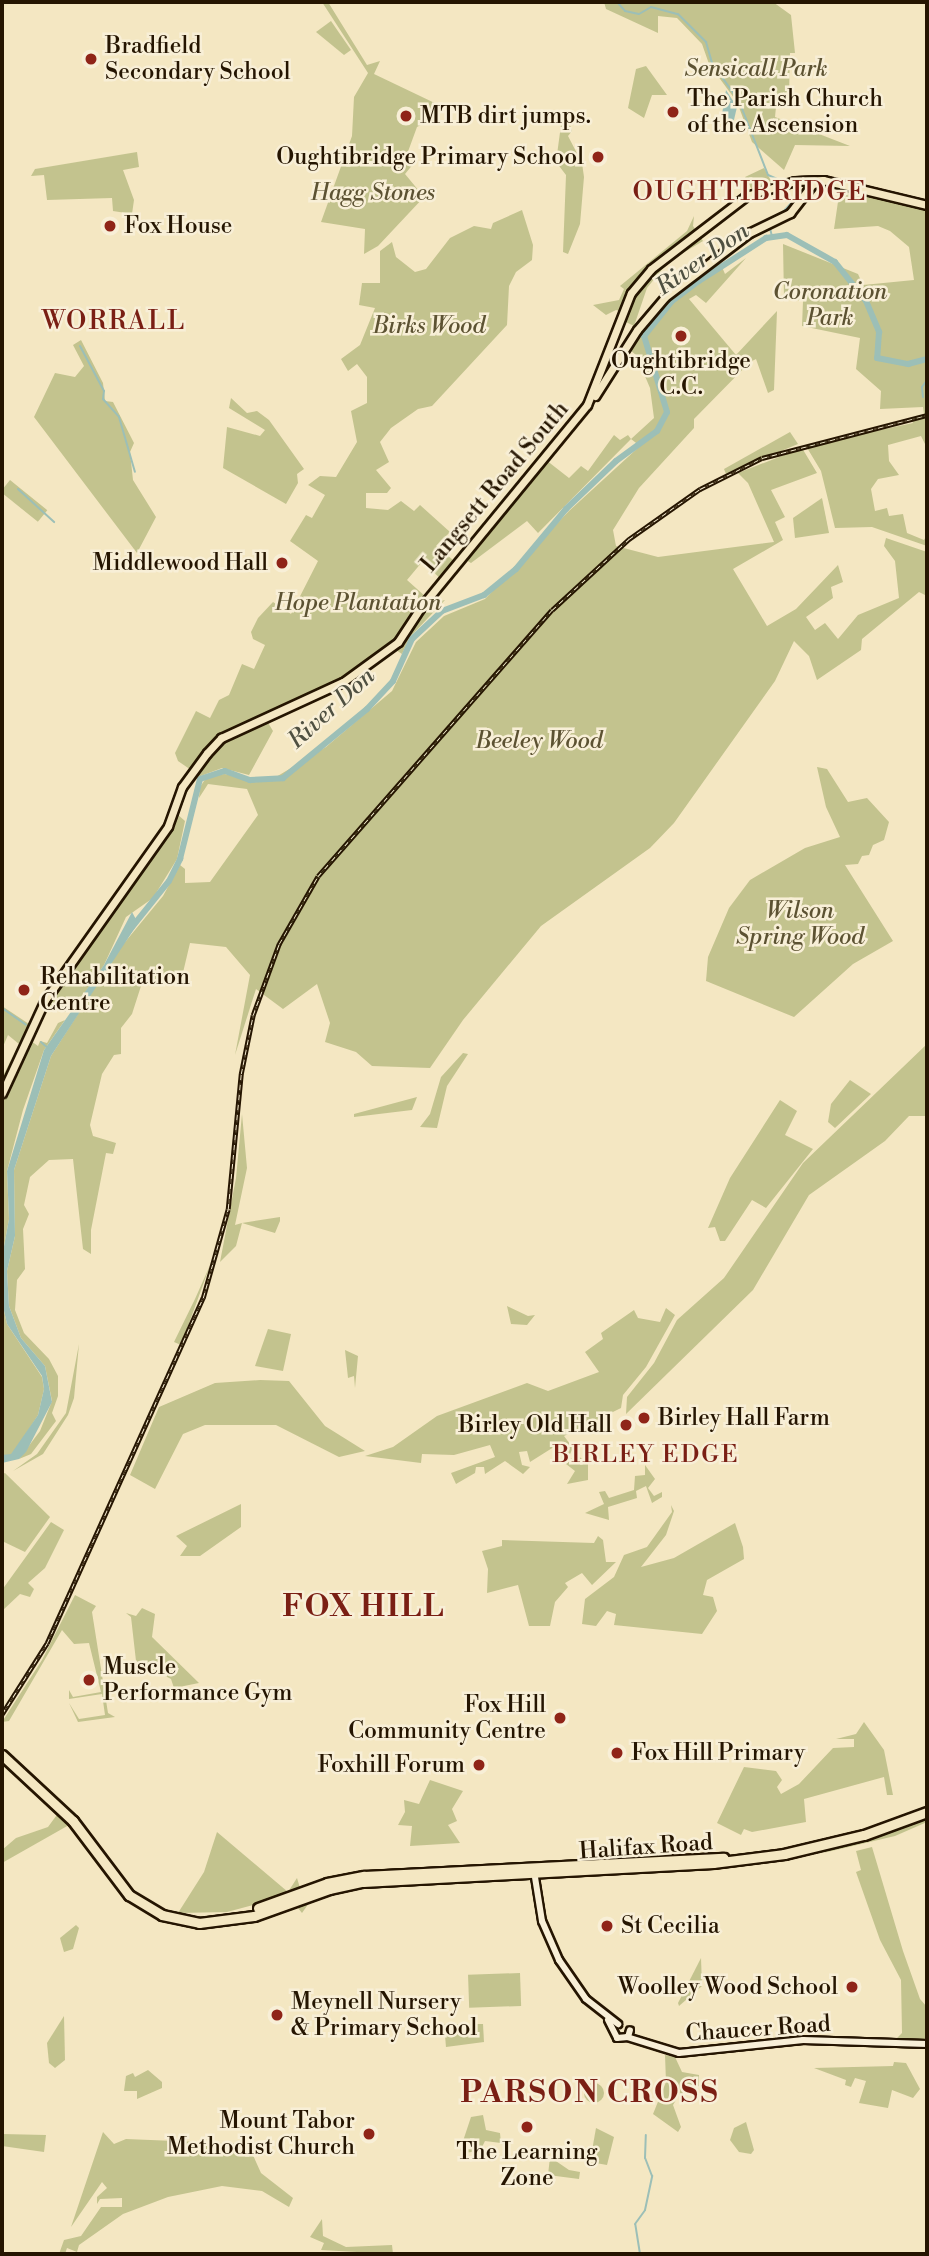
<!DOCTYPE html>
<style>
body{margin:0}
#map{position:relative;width:929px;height:2256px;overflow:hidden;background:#f4e7c2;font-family:"Libre Bodoni",serif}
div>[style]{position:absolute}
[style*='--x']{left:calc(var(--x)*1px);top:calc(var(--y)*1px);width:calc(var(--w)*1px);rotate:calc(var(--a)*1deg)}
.green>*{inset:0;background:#c3c38e;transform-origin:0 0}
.round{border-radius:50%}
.water>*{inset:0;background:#9cbfb7}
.stream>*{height:2px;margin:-1px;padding:0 1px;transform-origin:1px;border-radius:1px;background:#9cbfb7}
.river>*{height:6px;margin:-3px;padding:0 3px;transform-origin:3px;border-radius:3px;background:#9cbfb7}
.roads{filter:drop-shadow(2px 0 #251501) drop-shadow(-2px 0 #251501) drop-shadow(0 2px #251501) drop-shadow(0 -2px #251501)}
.secondary>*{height:6px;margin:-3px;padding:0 3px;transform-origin:3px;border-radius:3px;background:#f8efd7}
.primary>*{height:7px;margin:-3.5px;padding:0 3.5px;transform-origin:3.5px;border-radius:3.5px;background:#f4e7c2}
.highway>*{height:9px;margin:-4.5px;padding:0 4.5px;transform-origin:4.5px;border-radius:4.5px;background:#f4e7c2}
.rail>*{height:4.5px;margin-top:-2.25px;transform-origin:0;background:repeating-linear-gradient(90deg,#f8efd7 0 5px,#251501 0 10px);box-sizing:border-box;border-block:2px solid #251501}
.dots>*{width:19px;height:19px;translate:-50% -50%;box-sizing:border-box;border:4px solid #f8efd7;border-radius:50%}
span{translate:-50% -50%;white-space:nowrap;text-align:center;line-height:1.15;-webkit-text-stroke:5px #f8efd7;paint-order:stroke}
.poi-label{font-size:23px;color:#251501}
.left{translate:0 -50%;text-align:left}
.right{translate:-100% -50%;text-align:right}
.park-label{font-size:23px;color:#5c5232;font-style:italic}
.street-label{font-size:23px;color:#251501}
.water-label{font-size:24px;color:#4f5041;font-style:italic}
.neighbourhood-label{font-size:24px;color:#7a1f14;letter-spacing:2px}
.quarter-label{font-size:26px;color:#7a1f14;letter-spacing:2px}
.district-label{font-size:30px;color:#7a1f14;font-weight:700;letter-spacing:2px}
.frame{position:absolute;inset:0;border:4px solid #251501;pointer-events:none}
</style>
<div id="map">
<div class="green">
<div style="clip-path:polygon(322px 2px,328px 2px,367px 65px,380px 61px,374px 74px,441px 106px,432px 119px,417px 127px,406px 157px,414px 163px,405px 174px,424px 197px,378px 246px,364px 254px,365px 229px,321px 222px,352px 136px,354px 97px,368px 73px)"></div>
<div style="clip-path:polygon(604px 2px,773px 2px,791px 15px,795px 53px,790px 53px,789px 96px,776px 107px,775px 117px,850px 146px,795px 145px,784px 170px,752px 142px,737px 102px,709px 64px,702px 44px,677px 18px,658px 16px,658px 33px,606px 9px)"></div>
<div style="clip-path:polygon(331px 21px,351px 50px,344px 55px,316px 32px)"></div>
<div style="clip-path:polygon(646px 66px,667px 95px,652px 95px,644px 118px,628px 108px,636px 69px)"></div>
<div style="clip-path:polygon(569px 122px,572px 131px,568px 136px,582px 163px,584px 177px,580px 224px,568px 254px,563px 252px,566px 175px,556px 162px,561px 125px)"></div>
<div style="clip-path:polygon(137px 152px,139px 167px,123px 170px,134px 200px,132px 214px,113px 211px,112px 198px,47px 200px,44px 175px,31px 176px,35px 169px)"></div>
<div style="clip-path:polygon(764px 168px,770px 179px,780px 182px,751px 188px,745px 177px)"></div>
<div style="clip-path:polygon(840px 188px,927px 207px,927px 448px,921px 436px,888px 445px,889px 461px,899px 475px,878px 479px,871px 489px,875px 511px,887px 508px,889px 516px,903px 514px,907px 533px,924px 540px,927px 535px,927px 546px,872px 527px,835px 528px,821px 471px,806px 446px,913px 423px,911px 419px,924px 414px,923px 407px,880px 409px,881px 391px,856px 369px,860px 338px,802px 326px,803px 301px,784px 298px,783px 244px,858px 274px,863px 285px,914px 280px,909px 247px,890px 231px,878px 226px,834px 229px)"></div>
<div style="clip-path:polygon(522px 210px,533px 245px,532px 260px,516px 272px,509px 286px,507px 325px,432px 406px,418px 409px,391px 428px,380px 442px,389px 462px,376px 470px,391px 488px,387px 493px,366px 493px,366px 508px,388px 510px,401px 501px,414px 511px,420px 505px,450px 532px,436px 546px,453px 560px,441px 579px,422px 562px,407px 580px,426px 597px,399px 639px,350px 675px,224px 734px,191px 770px,178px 761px,175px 753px,196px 711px,210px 718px,219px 700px,229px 695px,242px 664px,254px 669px,265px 645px,253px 639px,251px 632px,258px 618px,273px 602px,291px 614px,318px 561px,290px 541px,306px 515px,312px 518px,325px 495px,308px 485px,320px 476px,336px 477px,357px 442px,351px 411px,367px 403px,367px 377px,357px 364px,348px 371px,341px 359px,360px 345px,375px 308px,359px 305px,362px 283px,380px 283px,380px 251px,392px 242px,396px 257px,415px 272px,426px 269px,450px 238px,474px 226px,491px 229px,493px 223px)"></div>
<div style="clip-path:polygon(694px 216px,693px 226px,703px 241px,668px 262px,647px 288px,634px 326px,622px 320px,625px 313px,616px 310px,606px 315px,593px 305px,619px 300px,624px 289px,620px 286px,687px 231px)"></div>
<div style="clip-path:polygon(746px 258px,706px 303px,696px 295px,689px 299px,736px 355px,777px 311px,774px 390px,768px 393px,756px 359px,750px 362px,694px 419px,694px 428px,639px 488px,613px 530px,616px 546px,658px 557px,774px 542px,748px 483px,738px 473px,802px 448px,817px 473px,771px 490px,785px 517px,775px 522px,783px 540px,733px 569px,767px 626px,796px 609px,838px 565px,843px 582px,831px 587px,833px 598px,806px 617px,815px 630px,825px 623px,838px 639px,858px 615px,899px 598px,895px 561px,884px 546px,886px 538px,927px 552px,927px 596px,919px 592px,862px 639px,861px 650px,817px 680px,809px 656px,794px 641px,775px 681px,674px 823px,650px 848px,541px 926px,463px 1020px,430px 1068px,372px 1066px,356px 1052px,325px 1042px,330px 1023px,317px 984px,283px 1009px,256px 989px,235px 1055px,250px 975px,226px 947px,190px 943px,181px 981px,141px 986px,132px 1014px,121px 1028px,121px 1054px,114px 1055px,102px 1074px,90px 1125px,93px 1136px,116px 1143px,113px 1154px,106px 1153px,91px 1230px,91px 1254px,83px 1249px,73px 1159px,49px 1160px,30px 1177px,24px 1205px,29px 1214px,23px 1229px,25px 1269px,17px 1280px,15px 1310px,24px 1333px,49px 1359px,58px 1376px,58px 1396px,52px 1413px,56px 1421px,31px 1454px,19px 1459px,40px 1431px,52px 1401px,45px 1366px,21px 1338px,9px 1306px,7px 1271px,15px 1236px,14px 1170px,51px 1056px,121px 947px,163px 896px,180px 865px,185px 869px,185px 883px,210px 882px,258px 815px,247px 789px,208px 784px,199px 798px,200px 787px,206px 778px,224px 774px,271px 780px,326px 747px,392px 691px,416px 642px,444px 616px,485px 599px,569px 511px,640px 446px,631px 439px,538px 533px,527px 521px,471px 563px,466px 560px,546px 460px,569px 478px,581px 466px,588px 471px,614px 435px,620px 440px,628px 435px,631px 439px,654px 418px,650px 388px,636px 355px,629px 349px,646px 321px,719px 260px,725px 274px)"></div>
<div style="clip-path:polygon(81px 340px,103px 383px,105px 401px,113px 402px,134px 443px,130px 452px,133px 480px,156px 517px,137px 553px,34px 417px,55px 373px,75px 377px,84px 366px,73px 345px)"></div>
<div style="clip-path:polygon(231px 398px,247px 413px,257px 411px,269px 420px,304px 469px,297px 474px,298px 483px,286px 504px,223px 468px,227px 427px,260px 436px,265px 430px,229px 408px)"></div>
<div style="clip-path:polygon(790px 432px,798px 444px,726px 474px,724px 469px)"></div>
<div style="left:10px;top:480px;width:48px;height:15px;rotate:39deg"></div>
<div style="clip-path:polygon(822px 498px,829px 533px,795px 538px,793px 518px)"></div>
<div style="clip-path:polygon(445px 600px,410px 637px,402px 654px,396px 650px,428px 604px)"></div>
<div style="clip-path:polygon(267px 721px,273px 731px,249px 775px,222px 768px,198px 777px,194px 774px,222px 741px)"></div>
<div style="clip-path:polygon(817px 767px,827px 769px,848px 802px,867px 798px,889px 822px,884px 840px,873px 845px,869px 855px,862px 856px,858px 864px,845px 865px,893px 941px,853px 964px,794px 1017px,706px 981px,708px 957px,729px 908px,750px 880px,805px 848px,840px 837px,826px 807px)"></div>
<div style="clip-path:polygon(177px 814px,185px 821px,177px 859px,153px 898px,126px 917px,104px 965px,73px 1010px,65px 1012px,48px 1004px,170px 830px)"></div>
<div style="clip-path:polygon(2px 1006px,29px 1024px,2px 1088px,2px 1078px,19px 1044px,8px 1035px,2px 1049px)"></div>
<div style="clip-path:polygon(65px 1020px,44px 1050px,23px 1110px,7px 1171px,9px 1219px,2px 1257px,2px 1096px,31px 1041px,38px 1046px,40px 1041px,47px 1043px,58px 1023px)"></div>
<div style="clip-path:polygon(927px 1044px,927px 1116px,909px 1116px,885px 1141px,809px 1195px,753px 1290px,626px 1414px,627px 1397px,654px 1363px,677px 1320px,724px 1278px,803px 1163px)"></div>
<div style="clip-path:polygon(463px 1053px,468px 1054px,447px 1086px,437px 1128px,420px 1127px,430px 1114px,441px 1077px)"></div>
<div style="clip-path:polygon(850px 1080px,871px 1094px,835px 1128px,828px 1122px,831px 1104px)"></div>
<div style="clip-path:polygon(417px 1097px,412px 1110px,354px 1117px,354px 1114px)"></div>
<div style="clip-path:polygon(780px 1100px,797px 1111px,785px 1135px,813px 1149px,766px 1208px,752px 1200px,725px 1241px,720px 1241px,715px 1227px,708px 1228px,730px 1178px)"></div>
<div style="clip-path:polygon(242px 1114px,247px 1168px,235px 1225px,242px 1223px,280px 1217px,280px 1221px,275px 1233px,242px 1223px,236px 1246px,220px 1262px,236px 1178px)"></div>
<div style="clip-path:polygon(211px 1263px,181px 1345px,174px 1342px,195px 1299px)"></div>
<div style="clip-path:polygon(2px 1302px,7px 1324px,42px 1377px,44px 1389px,38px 1415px,22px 1440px,11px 1455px,2px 1455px)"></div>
<div style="clip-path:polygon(507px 1306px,528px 1316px,535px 1315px,527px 1325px,511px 1324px)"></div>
<div style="clip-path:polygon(666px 1308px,675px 1315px,646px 1367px,623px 1395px,621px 1408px,564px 1436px,573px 1448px,570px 1454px,557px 1445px,530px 1462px,527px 1451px,519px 1452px,522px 1465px,530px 1467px,523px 1474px,505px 1461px,485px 1474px,484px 1467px,476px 1467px,475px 1473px,456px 1484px,451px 1473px,495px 1457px,490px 1445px,454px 1455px,422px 1454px,421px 1463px,365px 1456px,393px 1447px,437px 1416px,527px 1383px,548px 1391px,599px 1372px,585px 1352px,603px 1339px,601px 1333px,634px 1310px,638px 1318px,660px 1322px)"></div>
<div style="clip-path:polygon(268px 1329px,291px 1334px,283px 1371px,255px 1366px)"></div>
<div style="clip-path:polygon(79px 1344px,74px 1398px,68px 1415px,43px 1454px,13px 1471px,37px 1454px,66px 1413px)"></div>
<div style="clip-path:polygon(345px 1350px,358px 1356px,355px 1388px,354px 1376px,348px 1378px)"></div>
<div style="clip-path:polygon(260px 1380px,289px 1381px,325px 1426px,365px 1451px,339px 1457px,276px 1425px,205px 1425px,183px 1434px,155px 1489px,130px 1475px,159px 1407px,215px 1383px)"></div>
<div style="clip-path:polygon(576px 1454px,588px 1464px,588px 1480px,567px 1484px,575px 1471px,566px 1464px)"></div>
<div style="clip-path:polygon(645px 1465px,655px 1479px,648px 1488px,654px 1496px,662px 1492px,662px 1497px,652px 1503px,646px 1486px,636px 1491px,637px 1498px,608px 1507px,609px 1520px,585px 1513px,604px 1504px,599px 1492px,605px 1491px,609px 1498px,634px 1490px,635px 1476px,645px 1475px)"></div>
<div style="clip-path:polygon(5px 1473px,50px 1517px,25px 1552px,2px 1541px,2px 1474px)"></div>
<div style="clip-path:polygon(241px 1504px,241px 1527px,200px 1556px,180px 1556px,187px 1546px,176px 1536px)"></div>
<div style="clip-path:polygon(671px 1505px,674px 1511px,666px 1535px,641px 1567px,674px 1558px,735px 1523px,743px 1547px,744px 1559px,707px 1580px,703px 1595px,713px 1597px,717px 1611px,702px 1634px,614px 1625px,616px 1614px,607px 1611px,596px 1626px,582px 1624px,585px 1599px,614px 1577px,624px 1555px,647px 1547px,672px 1512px)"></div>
<div style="clip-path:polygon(51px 1522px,64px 1530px,45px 1568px,28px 1583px,34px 1589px,30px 1597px,20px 1594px,2px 1611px,2px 1590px)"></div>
<div style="clip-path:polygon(598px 1536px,603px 1540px,606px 1562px,616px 1562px,592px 1585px,582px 1573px,565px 1583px,568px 1587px,555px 1602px,550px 1626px,529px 1626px,518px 1585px,487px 1593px,488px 1569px,482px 1551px,502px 1546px,502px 1540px,594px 1543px)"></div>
<div style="clip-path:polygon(75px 1595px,96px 1606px,92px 1612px,108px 1713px,115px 1717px,78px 1722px,69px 1703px,79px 1719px,105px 1715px,102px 1694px,69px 1699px,69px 1690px,73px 1697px,101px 1692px,89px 1643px,74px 1644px,62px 1630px,9px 1721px,2px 1722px,42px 1660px)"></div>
<div style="clip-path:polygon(142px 1608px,155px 1614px,152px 1637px,199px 1683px,174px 1688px,171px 1679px,136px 1661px,131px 1617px,126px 1613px,136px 1616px)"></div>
<div style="clip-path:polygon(864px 1722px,884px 1750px,893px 1795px,887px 1795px,884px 1777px,804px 1799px,806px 1822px,752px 1832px,744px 1829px,741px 1835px,717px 1823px,744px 1767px,776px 1771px,782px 1780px,777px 1787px,781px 1794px,799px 1784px,833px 1748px,854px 1747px,854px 1739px,836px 1739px,856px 1734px)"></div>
<div style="clip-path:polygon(430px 1780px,463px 1791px,452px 1809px,457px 1821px,448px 1825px,460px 1843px,410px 1846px,412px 1826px,398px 1825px,405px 1812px,404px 1800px,419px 1804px)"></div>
<div style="clip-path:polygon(59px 1812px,69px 1825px,2px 1863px,2px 1850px,16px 1838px,48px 1827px)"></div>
<div style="clip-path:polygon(927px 1815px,927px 1822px,895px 1836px,823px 1853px)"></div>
<div style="clip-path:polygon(217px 1832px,288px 1892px,297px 1878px,300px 1888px,261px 1903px,227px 1912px,178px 1913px,204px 1872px)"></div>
<div style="clip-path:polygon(872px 1847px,903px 1951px,920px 1999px,927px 2007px,927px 2042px,895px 2040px,902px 2033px,901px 1980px,880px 1940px,856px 1872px,861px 1870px,856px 1851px)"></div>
<div style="clip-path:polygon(485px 1878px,350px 1890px,309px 1903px,302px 1913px,298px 1908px,345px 1887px)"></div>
<div style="clip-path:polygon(76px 1925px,79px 1928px,73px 1949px,64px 1952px,60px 1938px)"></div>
<div style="clip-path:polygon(701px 1958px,702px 1986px,679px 2006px,678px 2003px)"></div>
<div style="left:520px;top:1973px;width:33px;height:52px;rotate:88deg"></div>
<div style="clip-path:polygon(64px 2016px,65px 2060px,55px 2068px,49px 2063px,47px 2043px)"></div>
<div style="clip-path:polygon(444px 2024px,483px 2024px,484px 2042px,446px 2047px)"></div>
<div style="clip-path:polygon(665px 2055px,675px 2057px,682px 2072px,699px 2075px,699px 2086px,679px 2095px,673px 2105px,681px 2127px,678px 2132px,653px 2114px,666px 2082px)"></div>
<div style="clip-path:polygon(894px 2062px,906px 2063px,920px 2089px,913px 2098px,892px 2090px,888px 2108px,859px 2103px,866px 2081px,855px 2078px,851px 2087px,845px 2085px,846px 2080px,814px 2068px,893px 2066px)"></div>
<div style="clip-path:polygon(148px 2070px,162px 2082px,162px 2088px,137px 2099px,137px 2091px,124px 2091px,126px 2076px,133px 2073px,135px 2077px)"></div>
<div class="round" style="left:584px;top:2083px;width:20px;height:20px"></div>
<div style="clip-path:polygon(483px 2115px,486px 2130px,500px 2133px,501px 2143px,485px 2141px,480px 2151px,463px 2153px,460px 2150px,471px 2117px)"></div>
<div style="clip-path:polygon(746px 2122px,754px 2150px,751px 2154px,739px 2152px,730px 2140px,734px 2128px)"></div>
<div style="clip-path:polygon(596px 2128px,614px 2137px,607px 2165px,590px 2162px)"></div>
<div style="clip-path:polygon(103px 2132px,114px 2144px,126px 2139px,248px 2144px,261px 2173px,293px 2198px,289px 2207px,262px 2191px,222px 2186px,168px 2197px,123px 2214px,79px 2245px,77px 2252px,67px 2248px,65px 2254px,59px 2254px,64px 2240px,81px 2236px,101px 2207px,122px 2207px,122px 2198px,100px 2199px,97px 2204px,97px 2197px,107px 2188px,102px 2182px,71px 2227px)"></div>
<div style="clip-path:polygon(2px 2134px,46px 2135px,44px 2152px,2px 2146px)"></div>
<div style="clip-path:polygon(550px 2157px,569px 2170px,580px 2172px,579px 2179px,548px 2175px)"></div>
<div style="clip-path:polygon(322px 2219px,323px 2236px,346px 2247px,392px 2245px,393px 2254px,321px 2250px,324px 2243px,310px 2237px)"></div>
</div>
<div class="water">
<div style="clip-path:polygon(726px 90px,737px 107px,733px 124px,721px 120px)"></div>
<div style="clip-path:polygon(132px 912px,138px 923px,51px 1056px,14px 1170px,15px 1236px,7px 1271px,9px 1306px,21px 1338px,45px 1366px,52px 1402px,26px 1452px,19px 1459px,2px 1463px,2px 1455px,11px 1454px,38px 1415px,44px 1389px,42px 1376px,7px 1324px,2px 1302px,2px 1257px,9px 1219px,7px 1171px,44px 1050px,104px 965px)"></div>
</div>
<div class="stream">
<div style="--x:617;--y:2;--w:12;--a:48"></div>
<div style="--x:625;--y:11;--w:14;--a:12"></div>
<div style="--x:639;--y:14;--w:14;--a:-30"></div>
<div style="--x:651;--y:7;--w:28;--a:15"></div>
<div style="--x:678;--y:14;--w:40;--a:45"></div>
<div style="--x:706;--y:42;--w:22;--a:74"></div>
<div style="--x:712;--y:63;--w:47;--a:54.6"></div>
<div style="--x:739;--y:101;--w:79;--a:68.6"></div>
<div style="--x:768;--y:175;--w:15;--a:23"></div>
<div style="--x:781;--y:214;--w:22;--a:-47"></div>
<div style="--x:796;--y:198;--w:11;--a:-80"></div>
<div style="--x:770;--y:228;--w:9;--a:77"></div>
<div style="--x:80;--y:346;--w:51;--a:61.9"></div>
<div style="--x:104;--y:391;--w:8;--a:97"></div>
<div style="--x:103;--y:399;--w:24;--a:48"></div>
<div style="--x:119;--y:417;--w:57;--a:73.8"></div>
<div style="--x:923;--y:397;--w:10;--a:-96"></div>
<div style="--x:922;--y:387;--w:9;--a:-54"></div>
<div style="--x:18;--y:489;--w:49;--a:42.5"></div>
<div style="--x:2;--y:1008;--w:29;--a:35"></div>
<div style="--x:41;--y:1042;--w:9;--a:41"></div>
<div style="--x:640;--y:2254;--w:30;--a:-99"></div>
<div style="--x:635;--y:2224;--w:17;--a:-54"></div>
<div style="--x:645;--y:2210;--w:35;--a:-78"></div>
<div style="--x:652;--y:2176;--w:19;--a:-111"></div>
<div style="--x:645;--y:2158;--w:23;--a:-88"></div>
</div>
<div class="river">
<div style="--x:120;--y:942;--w:78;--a:-51.2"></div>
<div style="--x:169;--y:881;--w:25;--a:-63"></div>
<div style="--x:180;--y:859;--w:82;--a:-76"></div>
<div style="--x:200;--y:779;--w:26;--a:-18"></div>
<div style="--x:225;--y:771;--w:27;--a:20"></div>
<div style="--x:250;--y:780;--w:33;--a:-3"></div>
<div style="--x:283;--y:778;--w:109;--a:-39.4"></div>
<div style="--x:367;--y:709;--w:38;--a:-47"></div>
<div style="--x:393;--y:681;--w:46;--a:-65.7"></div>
<div style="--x:412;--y:639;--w:41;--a:-43"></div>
<div style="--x:442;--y:611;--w:45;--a:-20.9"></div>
<div style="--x:484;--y:595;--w:41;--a:-39.1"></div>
<div style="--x:516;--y:569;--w:78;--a:-50.2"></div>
<div style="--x:566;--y:509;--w:69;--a:-43.8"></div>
<div style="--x:616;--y:461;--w:51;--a:-36.2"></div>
<div style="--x:657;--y:431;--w:21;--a:-62"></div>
<div style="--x:667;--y:412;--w:79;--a:-106.8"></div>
<div style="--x:644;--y:336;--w:45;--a:-51.3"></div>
<div style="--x:672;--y:301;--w:34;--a:-37"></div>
<div style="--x:699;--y:281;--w:80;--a:-32.7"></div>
<div style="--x:766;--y:238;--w:21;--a:-8"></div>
<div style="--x:787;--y:235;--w:55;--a:29.4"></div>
<div style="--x:835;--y:262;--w:50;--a:51.5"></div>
<div style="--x:866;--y:301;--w:34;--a:67"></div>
<div style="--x:879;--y:332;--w:26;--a:94"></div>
<div style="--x:877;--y:358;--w:32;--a:11"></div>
<div style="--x:908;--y:364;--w:20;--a:-15"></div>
</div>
<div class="roads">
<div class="secondary">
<div style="--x:534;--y:1871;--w:51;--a:80.9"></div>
<div style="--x:542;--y:1921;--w:43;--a:66.4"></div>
<div style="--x:559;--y:1960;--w:47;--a:55.3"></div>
<div style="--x:586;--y:1999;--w:41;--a:38"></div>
<div style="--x:608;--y:2020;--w:20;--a:63"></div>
<div style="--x:617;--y:2038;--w:11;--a:-5"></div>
<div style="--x:628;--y:2037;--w:7;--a:-74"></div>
<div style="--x:627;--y:2037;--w:54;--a:17.1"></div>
<div style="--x:679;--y:2053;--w:125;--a:-6"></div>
<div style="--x:803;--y:2040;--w:124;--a:1.8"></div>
</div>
<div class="primary">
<div style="--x:595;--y:396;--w:78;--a:-57.5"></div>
<div style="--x:637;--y:330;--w:43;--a:-49.7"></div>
<div style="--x:665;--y:297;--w:106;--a:-37.3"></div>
<div style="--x:749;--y:233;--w:46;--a:-26"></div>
<div style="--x:790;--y:213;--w:37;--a:-52"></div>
<div style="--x:813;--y:184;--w:9;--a:-13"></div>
<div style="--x:2;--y:1093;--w:102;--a:-65.2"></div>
<div style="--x:45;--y:1000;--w:213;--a:-54.7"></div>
<div style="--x:168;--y:826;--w:41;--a:-70.3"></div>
<div style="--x:182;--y:787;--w:42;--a:-53.7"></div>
<div style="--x:207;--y:753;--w:21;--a:-47"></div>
<div style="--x:221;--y:738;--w:134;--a:-24.7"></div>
<div style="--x:343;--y:682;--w:68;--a:-36"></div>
<div style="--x:398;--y:642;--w:42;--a:-56.7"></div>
<div style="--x:421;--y:607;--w:261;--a:-50.6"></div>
<div style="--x:587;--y:405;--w:120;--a:-68.6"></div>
<div style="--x:631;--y:293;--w:31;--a:-50"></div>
<div style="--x:651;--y:269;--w:120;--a:-37.5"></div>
<div style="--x:746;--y:196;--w:51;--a:-17"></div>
<div style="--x:795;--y:181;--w:28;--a:-2"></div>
<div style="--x:823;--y:180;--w:107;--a:13.5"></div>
</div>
<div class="highway">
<div style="--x:2;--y:1755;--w:97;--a:42.9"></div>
<div style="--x:73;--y:1821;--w:93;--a:52.9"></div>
<div style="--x:129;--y:1895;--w:39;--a:31"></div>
<div style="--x:162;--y:1915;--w:38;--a:12"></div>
<div style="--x:199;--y:1923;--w:55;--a:-7.3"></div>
<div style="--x:254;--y:1916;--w:80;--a:-19.8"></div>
<div style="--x:329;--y:1889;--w:35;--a:-12"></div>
<div style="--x:363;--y:1882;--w:351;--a:-3.1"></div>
<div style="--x:713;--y:1863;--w:72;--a:-7.2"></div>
<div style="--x:784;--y:1854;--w:82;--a:-13.4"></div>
<div style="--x:864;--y:1835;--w:67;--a:-20.1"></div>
<div style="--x:258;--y:1908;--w:73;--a:-19.9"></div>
<div style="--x:327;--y:1883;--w:38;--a:-11"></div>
<div style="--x:364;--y:1876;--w:360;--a:-2.9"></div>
</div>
</div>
<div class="rail">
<div style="--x:2;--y:1714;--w:84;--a:-57.6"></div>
<div style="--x:47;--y:1643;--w:379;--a:-65.7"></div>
<div style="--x:203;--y:1298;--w:92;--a:-74.3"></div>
<div style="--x:228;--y:1209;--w:136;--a:-84.5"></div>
<div style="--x:241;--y:1074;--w:60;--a:-78.5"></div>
<div style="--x:253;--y:1015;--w:76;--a:-69.9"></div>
<div style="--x:279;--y:944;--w:78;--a:-60.2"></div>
<div style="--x:318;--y:876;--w:354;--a:-48.7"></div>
<div style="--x:552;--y:610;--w:105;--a:-42.7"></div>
<div style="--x:629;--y:539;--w:87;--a:-35.2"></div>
<div style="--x:700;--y:489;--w:69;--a:-26.6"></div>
<div style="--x:762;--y:458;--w:171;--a:-14.6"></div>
</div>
<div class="dots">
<div style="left:91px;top:59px;background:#8f2418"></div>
<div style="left:673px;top:112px;background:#8f2418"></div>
<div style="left:406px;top:116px;background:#8f2418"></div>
<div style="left:598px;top:157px;background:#8f2418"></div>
<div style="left:110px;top:226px;background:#8f2418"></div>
<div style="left:681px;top:336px;background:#8f2418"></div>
<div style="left:282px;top:563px;background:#8f2418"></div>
<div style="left:24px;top:990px;background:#8f2418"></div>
<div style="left:644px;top:1418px;background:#8f2418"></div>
<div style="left:626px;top:1425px;background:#8f2418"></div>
<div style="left:89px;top:1680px;background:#8f2418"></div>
<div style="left:560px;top:1718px;background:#8f2418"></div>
<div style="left:617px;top:1753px;background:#8f2418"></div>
<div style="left:479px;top:1765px;background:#8f2418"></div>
<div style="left:607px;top:1926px;background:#8f2418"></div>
<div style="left:852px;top:1987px;background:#8f2418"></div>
<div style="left:277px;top:2015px;background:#8f2418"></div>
<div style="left:527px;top:2127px;background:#8f2418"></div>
<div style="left:369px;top:2134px;background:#8f2418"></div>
</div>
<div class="poi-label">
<span class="left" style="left:105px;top:59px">Bradfield<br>Secondary School</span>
<span class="left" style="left:687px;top:112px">The Parish Church<br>of the Ascension</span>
<span class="left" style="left:420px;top:116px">MTB dirt jumps.</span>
<span class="right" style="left:584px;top:157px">Oughtibridge Primary School</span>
<span class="left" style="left:124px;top:226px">Fox House</span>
<span style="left:681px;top:374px">Oughtibridge<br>C.C.</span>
<span class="right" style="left:268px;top:563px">Middlewood Hall</span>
<span class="left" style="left:40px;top:990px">Rehabilitation<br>Centre</span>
<span class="left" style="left:658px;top:1418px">Birley Hall Farm</span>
<span class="right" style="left:612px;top:1425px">Birley Old Hall</span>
<span class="left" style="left:103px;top:1680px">Muscle<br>Performance Gym</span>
<span class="right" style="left:546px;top:1718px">Fox Hill<br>Community Centre</span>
<span class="left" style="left:631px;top:1753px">Fox Hill Primary</span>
<span class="right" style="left:465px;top:1765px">Foxhill Forum</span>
<span class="left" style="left:621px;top:1926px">St Cecilia</span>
<span class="right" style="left:838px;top:1987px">Woolley Wood School</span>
<span class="left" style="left:291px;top:2015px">Meynell Nursery<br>&amp; Primary School</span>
<span class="right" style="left:355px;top:2134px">Mount Tabor<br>Methodist Church</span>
<span style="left:527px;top:2165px">The Learning<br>Zone</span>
</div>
<div class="park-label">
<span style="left:756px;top:69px">Sensicall Park</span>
<span style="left:373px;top:193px">Hagg Stones</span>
<span style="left:830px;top:305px">Coronation<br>Park</span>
<span style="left:429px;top:326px">Birks Wood</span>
<span style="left:358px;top:603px">Hope Plantation</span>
<span style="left:539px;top:741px">Beeley Wood</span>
<span style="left:800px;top:924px">Wilson<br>Spring Wood</span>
</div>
<div class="street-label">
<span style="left:495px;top:487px;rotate:-50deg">Langsett Road South</span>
<span style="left:646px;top:1847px;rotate:-4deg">Halifax Road</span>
<span style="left:758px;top:2029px;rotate:-4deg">Chaucer Road</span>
</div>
<div class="water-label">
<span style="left:703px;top:260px;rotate:-35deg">River Don</span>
<span style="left:332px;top:709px;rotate:-42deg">River Don</span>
</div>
<div class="neighbourhood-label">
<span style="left:646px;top:1456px">BIRLEY EDGE</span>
</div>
<div class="quarter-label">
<span style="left:750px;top:193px">OUGHTIBRIDGE</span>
<span style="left:114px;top:322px">WORRALL</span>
</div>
<div class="district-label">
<span style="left:364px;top:1607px">FOX HILL</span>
<span style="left:590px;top:2093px">PARSON CROSS</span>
</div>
<div class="frame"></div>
</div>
